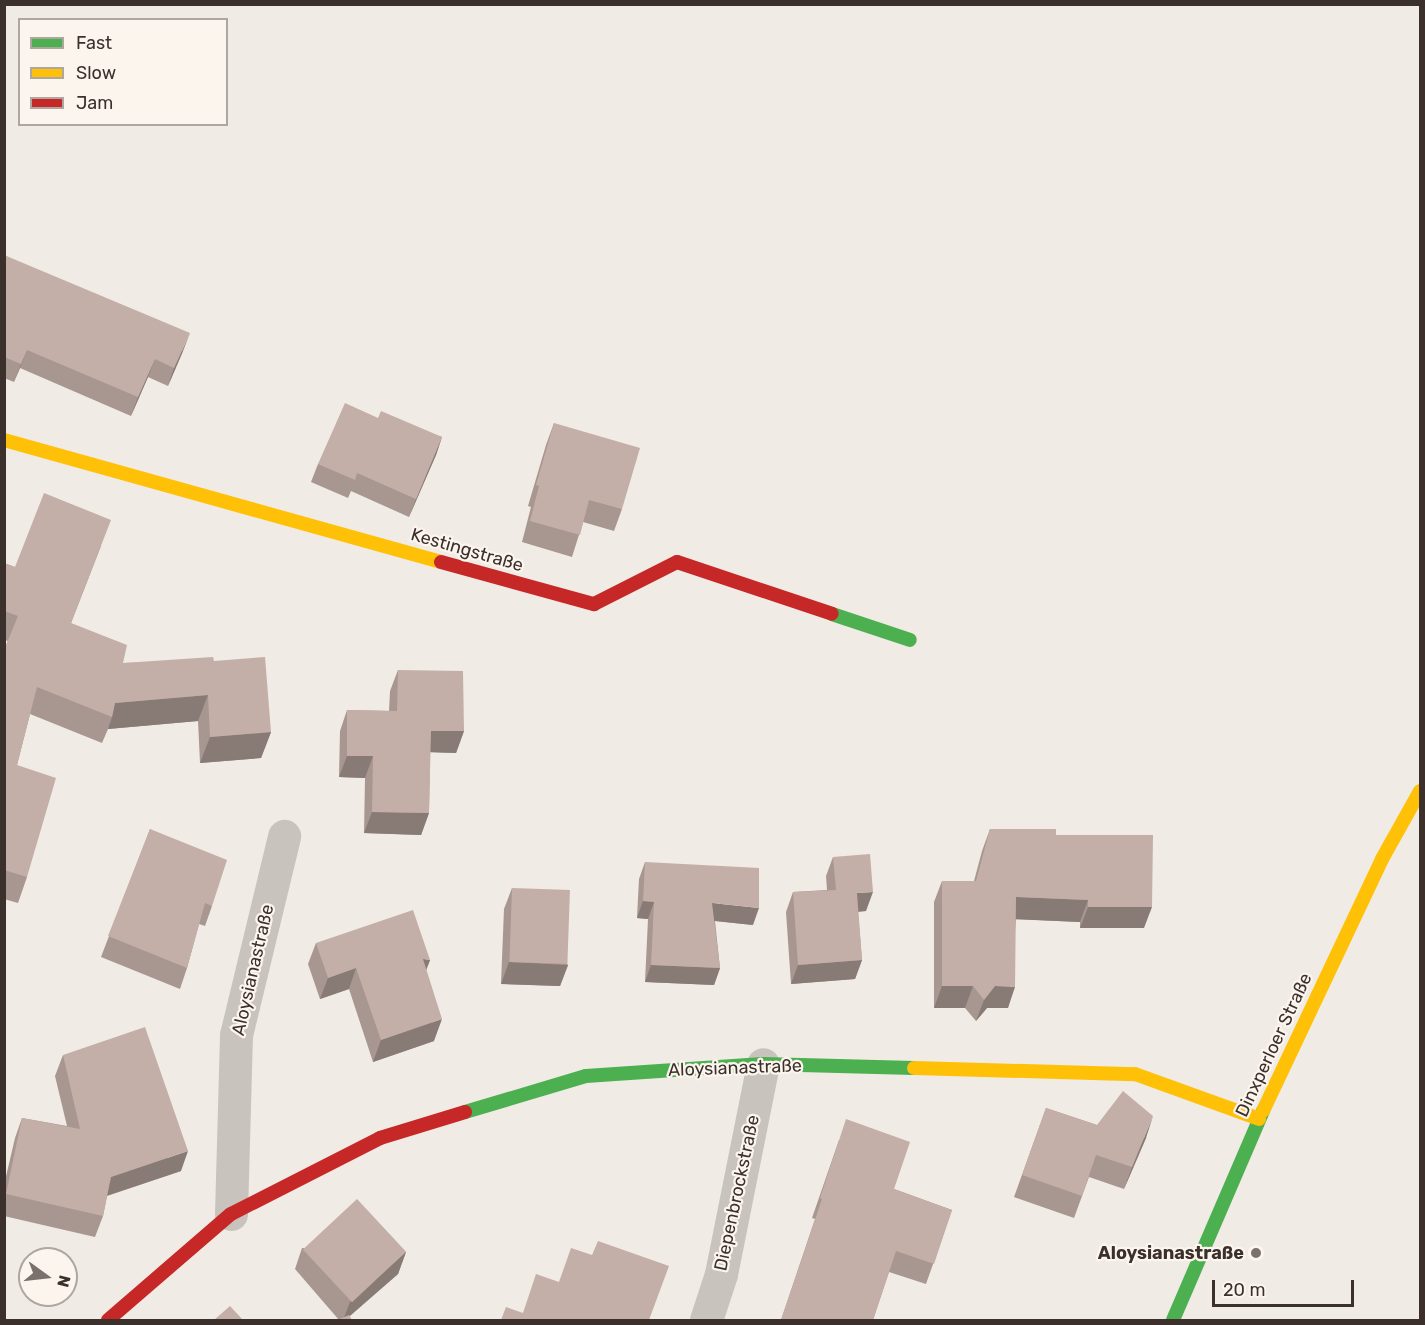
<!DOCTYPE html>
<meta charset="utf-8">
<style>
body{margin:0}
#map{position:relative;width:1425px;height:1325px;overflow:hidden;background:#f0ebe5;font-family:Rubik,sans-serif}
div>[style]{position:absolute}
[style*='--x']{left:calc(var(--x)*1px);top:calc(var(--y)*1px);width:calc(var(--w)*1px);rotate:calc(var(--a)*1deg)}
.street>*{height:33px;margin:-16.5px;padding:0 16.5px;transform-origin:16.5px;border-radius:16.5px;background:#c9c3be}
.fast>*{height:14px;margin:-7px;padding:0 7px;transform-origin:7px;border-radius:7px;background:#4caf50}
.slow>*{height:14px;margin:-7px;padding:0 7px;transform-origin:7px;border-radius:7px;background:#ffc107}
.jam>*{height:14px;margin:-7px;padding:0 7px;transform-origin:7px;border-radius:7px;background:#c62828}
.wall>*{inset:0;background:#a89690}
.shaded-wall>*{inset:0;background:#887a75}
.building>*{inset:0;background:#c3afa7;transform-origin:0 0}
.dots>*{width:16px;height:16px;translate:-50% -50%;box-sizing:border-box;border:3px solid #fbf5ee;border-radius:50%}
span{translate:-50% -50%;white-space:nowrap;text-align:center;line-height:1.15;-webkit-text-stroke:4.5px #fbf5ee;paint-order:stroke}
.street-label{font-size:18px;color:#3b302b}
.poi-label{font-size:18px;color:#3b302b;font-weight:700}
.right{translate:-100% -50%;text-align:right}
.frame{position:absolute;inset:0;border:6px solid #3b302b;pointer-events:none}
.legend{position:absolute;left:18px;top:18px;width:210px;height:108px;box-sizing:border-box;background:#fbf5ee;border:2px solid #aea6a0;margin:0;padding:8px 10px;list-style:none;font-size:18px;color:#3b302b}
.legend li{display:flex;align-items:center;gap:12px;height:30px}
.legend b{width:30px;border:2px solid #aea6a0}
.north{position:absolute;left:18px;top:1247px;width:60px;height:60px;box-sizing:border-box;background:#fbf5ee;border:2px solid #aea6a0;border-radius:50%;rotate:105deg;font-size:16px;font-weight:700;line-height:24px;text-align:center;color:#3b302b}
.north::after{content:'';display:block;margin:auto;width:21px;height:27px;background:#7a716c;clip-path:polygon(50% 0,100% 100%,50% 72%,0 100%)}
.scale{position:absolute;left:1212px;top:1280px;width:142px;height:27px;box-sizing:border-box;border:3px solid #3b302b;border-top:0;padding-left:8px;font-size:18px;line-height:21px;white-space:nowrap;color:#3b302b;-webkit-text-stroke:4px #fbf5ee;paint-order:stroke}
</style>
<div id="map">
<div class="street">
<div style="--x:231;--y:1214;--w:179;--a:-88.4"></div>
<div style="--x:236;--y:1035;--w:205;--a:-76.4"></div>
<div style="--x:706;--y:1320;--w:48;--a:-71.9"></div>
<div style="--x:721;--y:1274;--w:214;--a:-78.7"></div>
</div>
<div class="fast">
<div style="--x:832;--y:614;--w:82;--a:18.4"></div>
<div style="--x:465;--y:1112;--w:126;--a:-16.6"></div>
<div style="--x:586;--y:1076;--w:177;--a:-3.9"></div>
<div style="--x:763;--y:1064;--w:151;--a:1.5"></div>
<div style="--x:1173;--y:1320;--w:228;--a:-66.7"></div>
</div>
<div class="slow">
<div style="--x:4;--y:440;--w:454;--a:15.6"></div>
<div style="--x:914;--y:1068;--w:221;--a:1.6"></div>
<div style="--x:1135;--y:1074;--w:132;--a:19.9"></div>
<div style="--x:1263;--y:1111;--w:279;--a:-64.7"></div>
<div style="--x:1382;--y:859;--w:78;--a:-60.8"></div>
</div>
<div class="jam">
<div style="--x:441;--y:562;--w:159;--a:15.4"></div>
<div style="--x:594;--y:604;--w:93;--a:-26.8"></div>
<div style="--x:677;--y:562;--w:163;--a:18.5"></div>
<div style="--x:108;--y:1320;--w:162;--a:-40.8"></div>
<div style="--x:231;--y:1214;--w:167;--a:-27"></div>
<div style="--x:380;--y:1138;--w:89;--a:-17"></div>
</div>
<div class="wall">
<div style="clip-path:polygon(4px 255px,183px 351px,168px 386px,148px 377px,131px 416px,20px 368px,14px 382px,4px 378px)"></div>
<div style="clip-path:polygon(378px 418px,442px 437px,436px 455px,409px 517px,351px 491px,348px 498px,311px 482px,318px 464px)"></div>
<div style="clip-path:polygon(554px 423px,622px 509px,614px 531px,583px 522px,572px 557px,522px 542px,531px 507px,528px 506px,546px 445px)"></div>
<div style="clip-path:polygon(101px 546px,71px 623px,123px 663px,214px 661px,271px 732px,261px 758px,200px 763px,198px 721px,108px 729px,102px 743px,30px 714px,17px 765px,27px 877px,18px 903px,4px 899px,4px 650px,8px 641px,4px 640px,4px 563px,15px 567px)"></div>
<div style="clip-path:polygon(398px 670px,464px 731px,456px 753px,430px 752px,429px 813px,421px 835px,364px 833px,365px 778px,339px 777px,340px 731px,347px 710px,389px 711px,390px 691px)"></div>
<div style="clip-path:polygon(150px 829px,212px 906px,205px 926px,199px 924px,187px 968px,180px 989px,101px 957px)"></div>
<div style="clip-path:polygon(990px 829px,1056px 835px,1144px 928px,1080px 928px,1080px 922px,1016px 919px,1008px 1008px,987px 1008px,976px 1021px,965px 1008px,934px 1008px,934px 902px,942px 881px,974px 881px,982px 851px)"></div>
<div style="clip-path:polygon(833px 857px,866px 911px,858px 912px,862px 960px,855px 979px,791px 984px,786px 912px,793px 892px,827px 890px,826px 876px)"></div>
<div style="clip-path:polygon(645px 862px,753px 925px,715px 921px,720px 968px,714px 985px,645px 982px,648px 919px,637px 918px,639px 879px)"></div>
<div style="clip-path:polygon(512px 888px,568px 965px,560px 986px,501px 984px,504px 909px)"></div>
<div style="clip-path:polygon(316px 943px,430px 960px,426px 970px,434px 1041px,373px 1062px,349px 989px,320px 999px,308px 964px)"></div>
<div style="clip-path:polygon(63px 1055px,181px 1171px,107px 1196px,103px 1216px,95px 1237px,4px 1216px,4px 1185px,15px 1138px,22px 1118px,67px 1126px,55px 1076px)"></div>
<div style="clip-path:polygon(1046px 1108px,1097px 1125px,1146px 1138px,1124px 1189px,1089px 1177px,1074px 1218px,1014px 1197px)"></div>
<div style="clip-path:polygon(839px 1140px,894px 1189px,952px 1210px,926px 1284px,889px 1272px,873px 1320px,781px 1320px,815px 1219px,812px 1218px)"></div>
<div style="clip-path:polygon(302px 1248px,406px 1252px,398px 1274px,350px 1316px,339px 1320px,295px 1269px)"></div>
</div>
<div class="shaded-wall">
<div style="clip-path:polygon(190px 333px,183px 351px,168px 386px,174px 368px)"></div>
<div style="clip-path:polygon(27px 350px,20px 368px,14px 382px,21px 364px)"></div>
<div style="clip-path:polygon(155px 359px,148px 377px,131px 416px,138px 397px)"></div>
<div style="clip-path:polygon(442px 437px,436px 455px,409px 517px,416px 499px)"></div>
<div style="clip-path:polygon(208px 695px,198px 721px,108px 729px,112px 717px,115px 703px)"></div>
<div style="clip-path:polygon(431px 731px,464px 731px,456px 753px,423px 752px)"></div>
<div style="clip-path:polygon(271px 732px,261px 758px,200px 763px,210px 737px)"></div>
<div style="clip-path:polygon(347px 756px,373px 756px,365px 778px,339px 777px)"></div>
<div style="clip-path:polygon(372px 812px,429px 813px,421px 835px,364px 833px)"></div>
<div style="clip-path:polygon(873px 892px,866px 911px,850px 912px,857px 893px)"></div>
<div style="clip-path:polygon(1016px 897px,1088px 900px,1080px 922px,1008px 919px)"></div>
<div style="clip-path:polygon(643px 901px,654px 902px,648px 919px,637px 918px)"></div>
<div style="clip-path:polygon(712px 903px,759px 908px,753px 925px,706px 920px)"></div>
<div style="clip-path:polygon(1088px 907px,1152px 907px,1144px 928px,1080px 928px)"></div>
<div style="clip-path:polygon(423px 959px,430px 960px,422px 981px)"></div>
<div style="clip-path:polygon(862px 960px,855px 979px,791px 984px,798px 965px)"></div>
<div style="clip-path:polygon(509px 962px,568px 965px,560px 986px,501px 984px)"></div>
<div style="clip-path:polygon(651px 965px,720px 968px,714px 985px,645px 982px)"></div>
<div style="clip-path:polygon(356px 968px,349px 989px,320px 999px,328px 978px)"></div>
<div style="clip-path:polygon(942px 986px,973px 986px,965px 1008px,934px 1008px)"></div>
<div style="clip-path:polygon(995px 986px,1015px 987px,1008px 1008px,987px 1008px,976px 1021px,984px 1000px)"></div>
<div style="clip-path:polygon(442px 1019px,434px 1041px,373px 1062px,381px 1040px)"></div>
<div style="clip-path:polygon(1153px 1116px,1146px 1138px,1124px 1189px,1132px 1167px)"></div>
<div style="clip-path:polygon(188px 1151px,181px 1171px,103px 1197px,111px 1177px)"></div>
<div style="clip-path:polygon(406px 1252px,398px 1274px,345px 1320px,343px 1320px,350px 1302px)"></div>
</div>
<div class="building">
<div style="clip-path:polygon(4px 255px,190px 333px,174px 368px,155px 359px,138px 397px,27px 350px,21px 364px,4px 357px)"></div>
<div style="clip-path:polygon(345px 403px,378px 418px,381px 411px,442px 437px,416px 499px,357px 473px,355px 480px,318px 464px)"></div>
<div style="clip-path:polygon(554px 423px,640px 448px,622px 509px,589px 500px,580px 535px,530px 521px,539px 486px,536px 485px)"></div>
<div style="clip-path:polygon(44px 493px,111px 520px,71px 623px,127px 645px,123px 663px,213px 657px,214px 661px,265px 657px,271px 732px,210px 737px,208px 695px,115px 703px,112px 717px,37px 687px,17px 765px,56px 778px,27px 877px,4px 870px,4px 650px,18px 616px,4px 611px,4px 563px,15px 567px)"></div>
<div style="clip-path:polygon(398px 670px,463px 671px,464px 731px,431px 731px,429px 813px,372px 812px,373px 756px,347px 756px,347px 710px,397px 711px)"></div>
<div style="clip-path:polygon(150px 829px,227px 860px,212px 906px,205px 903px,187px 968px,108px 936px)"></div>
<div style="clip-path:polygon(990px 829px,1056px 829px,1056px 835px,1153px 835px,1152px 907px,1088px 907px,1088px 900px,1016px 897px,1015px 987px,995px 986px,984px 1000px,973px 986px,942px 986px,942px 881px,976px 881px)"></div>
<div style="clip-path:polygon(870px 854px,873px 892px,857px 893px,862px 960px,798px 965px,793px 892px,836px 890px,833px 857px)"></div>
<div style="clip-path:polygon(645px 862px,759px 868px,759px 908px,712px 903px,720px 968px,651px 965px,654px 902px,643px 901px)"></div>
<div style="left:512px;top:888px;width:58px;height:74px;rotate:2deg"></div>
<div style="clip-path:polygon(413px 910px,430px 960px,423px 959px,442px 1019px,381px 1040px,356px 968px,328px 978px,316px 943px)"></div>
<div style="clip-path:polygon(145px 1027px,188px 1151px,111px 1177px,103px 1216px,6px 1194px,22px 1118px,80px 1129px,63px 1055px)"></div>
<div style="clip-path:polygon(1123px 1091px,1153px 1116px,1132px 1167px,1096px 1155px,1082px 1196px,1022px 1175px,1046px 1108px,1097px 1125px)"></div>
<div style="clip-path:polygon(846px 1119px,910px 1142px,894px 1189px,952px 1210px,934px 1264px,896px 1251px,873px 1320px,781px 1320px,822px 1199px,820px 1198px)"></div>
<div style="left:357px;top:1199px;width:72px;height:74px;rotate:47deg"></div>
<div style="clip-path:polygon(598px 1241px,669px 1266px,649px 1320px,501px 1320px,506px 1307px,523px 1313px,536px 1274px,559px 1282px,571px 1248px,592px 1255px)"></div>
<div style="clip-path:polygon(230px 1306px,243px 1320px,214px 1320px)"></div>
<div style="clip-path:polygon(349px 1315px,352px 1320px,337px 1320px)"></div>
</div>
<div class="dots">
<div style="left:1256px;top:1253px;background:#7a716c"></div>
</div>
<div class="street-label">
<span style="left:467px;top:550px;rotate:16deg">Kestingstraße</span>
<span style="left:253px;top:970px;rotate:-77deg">Aloysianastraße</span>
<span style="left:1274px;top:1045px;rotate:-65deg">Dinxperloer Straße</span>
<span style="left:735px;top:1068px;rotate:-2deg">Aloysianastraße</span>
<span style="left:737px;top:1193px;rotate:-78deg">Diepenbrockstraße</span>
</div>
<div class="poi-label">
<span class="right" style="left:1244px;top:1253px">Aloysianastraße</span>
</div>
<div class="frame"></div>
<ul class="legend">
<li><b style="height:8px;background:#4caf50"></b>Fast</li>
<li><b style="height:8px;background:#ffc107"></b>Slow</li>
<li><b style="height:8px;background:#c62828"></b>Jam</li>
</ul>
<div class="north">N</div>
<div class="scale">20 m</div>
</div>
